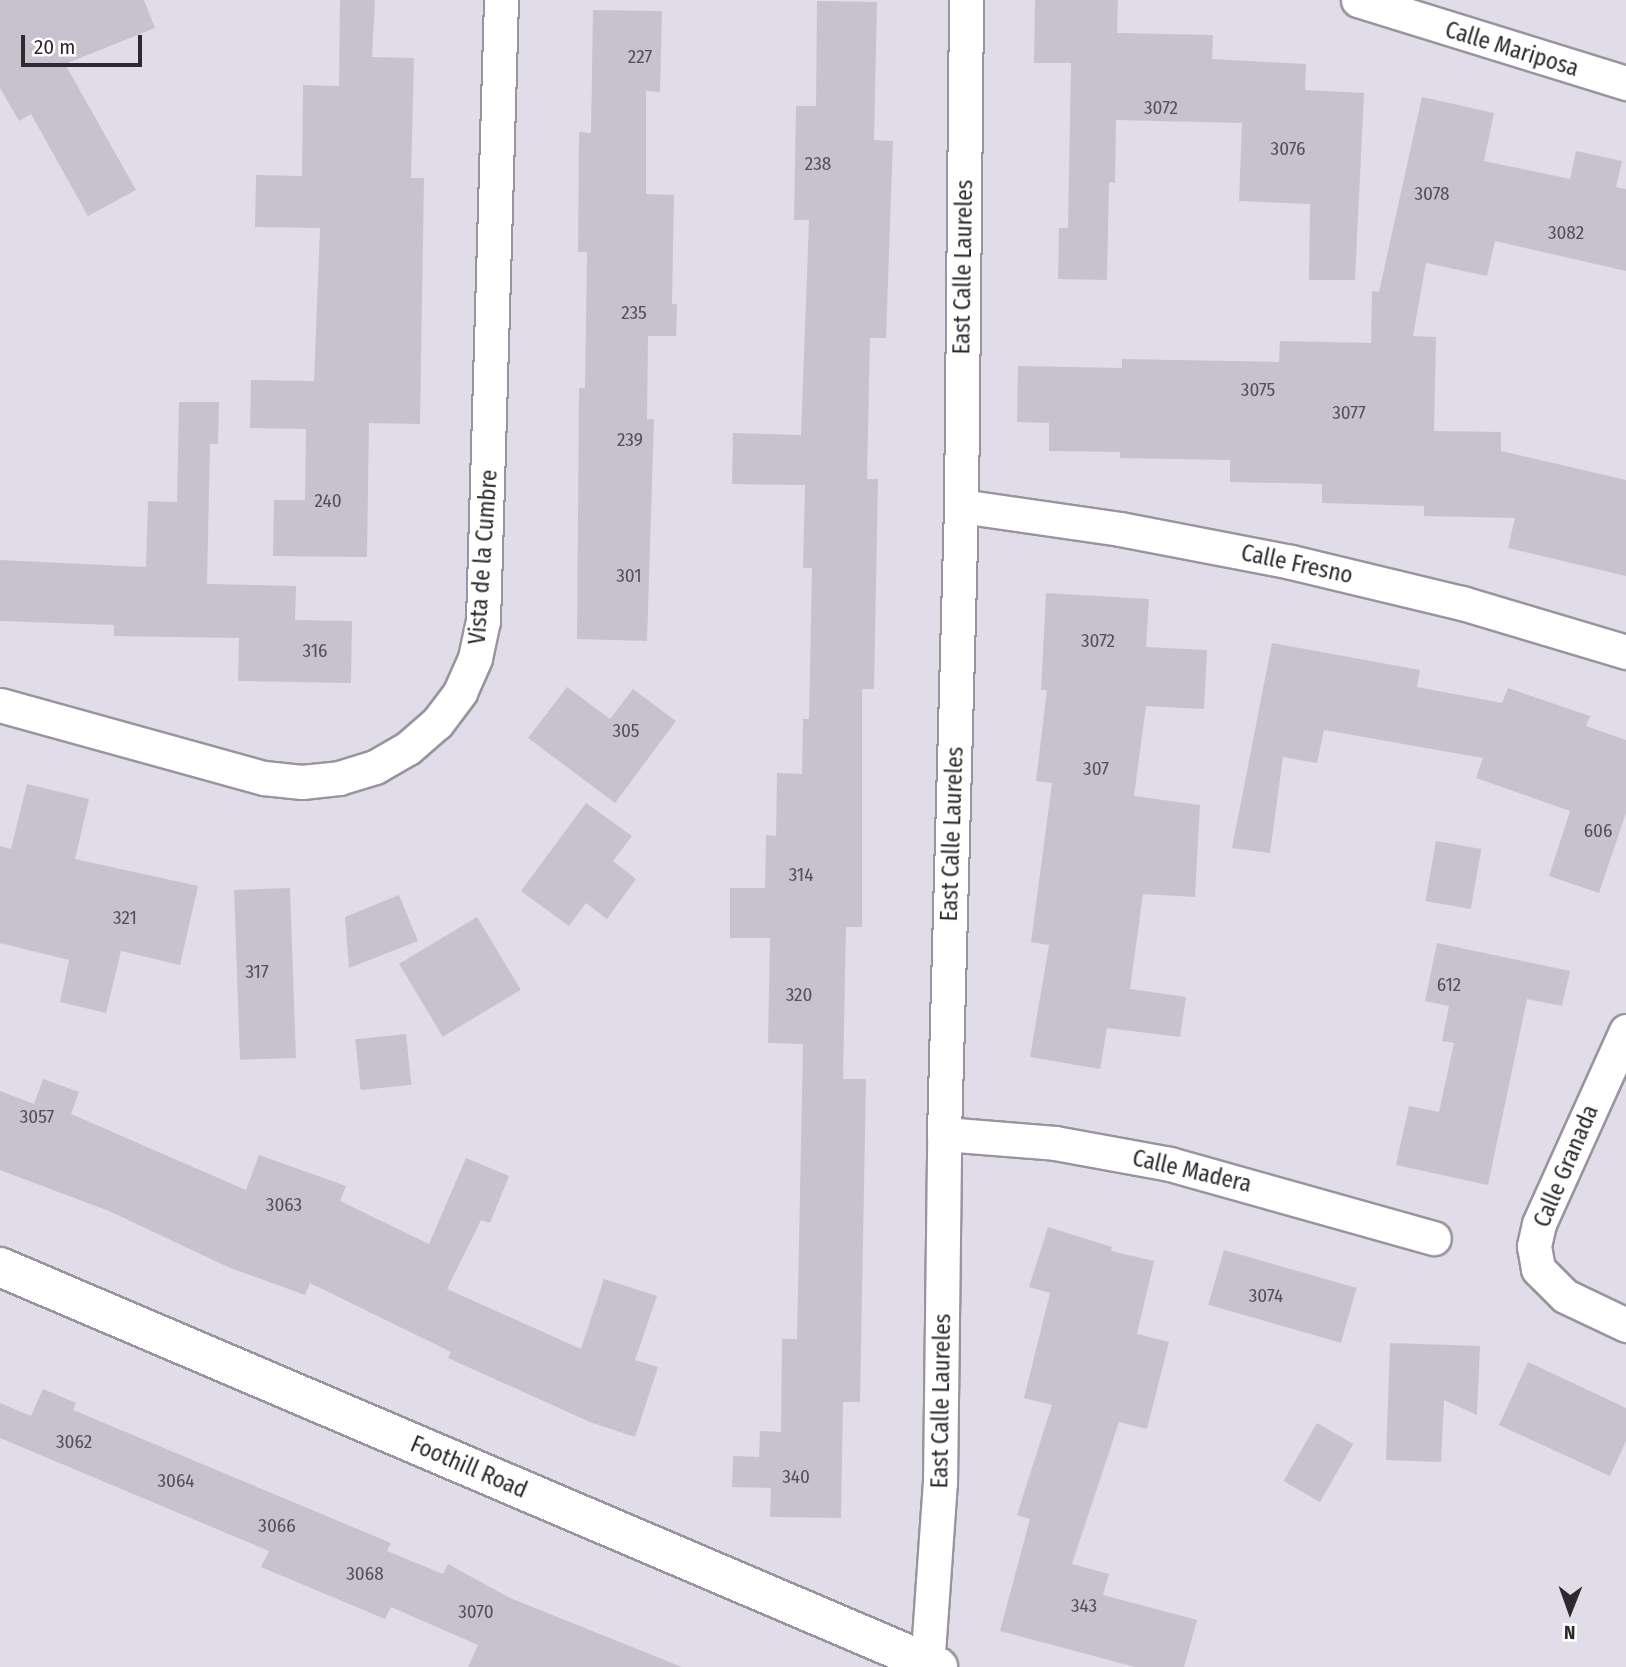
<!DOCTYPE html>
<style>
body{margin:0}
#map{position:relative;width:1626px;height:1667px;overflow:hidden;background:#e0dce8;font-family:"Fira Sans Condensed",sans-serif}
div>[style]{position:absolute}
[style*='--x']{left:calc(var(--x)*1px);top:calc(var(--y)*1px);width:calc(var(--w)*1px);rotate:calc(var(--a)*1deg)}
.building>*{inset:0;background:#c7c2ce;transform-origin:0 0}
.roads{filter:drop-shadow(2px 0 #9894a0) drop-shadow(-2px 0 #9894a0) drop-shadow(0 2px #9894a0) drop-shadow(0 -2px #9894a0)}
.minor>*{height:33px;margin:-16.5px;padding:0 16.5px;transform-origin:16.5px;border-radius:16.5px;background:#fff}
.secondary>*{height:38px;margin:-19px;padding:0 19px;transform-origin:19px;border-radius:19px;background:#fff}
span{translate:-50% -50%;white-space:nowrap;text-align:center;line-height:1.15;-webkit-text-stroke:5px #fff;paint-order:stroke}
.number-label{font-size:19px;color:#535057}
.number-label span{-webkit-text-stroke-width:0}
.street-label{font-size:23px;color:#2c2a2f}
.north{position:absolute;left:1535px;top:1576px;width:70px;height:70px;-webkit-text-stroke:5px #fff;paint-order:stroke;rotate:181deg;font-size:19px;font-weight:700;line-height:28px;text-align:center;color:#2c2a2f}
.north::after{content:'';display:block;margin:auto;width:24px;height:32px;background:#2c2a2f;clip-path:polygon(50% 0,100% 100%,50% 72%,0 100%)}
.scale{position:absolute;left:21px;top:35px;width:121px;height:32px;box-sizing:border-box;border:4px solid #2c2a2f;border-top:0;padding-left:9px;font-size:21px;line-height:24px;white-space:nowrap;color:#2c2a2f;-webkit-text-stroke:5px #fff;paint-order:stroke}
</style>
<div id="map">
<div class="building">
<div style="clip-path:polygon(0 0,144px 0,155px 28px,65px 64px,136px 190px,88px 216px,31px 114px,19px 121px,0 88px)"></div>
<div style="clip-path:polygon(340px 0,375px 0,372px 57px,414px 58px,411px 178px,424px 178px,420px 424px,369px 423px,367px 557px,273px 556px,274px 500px,305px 500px,306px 429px,250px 428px,251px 380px,314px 381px,320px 228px,255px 227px,256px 175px,302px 176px,303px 85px,339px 86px)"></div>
<div style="clip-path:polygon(1035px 0,1118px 0,1117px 33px,1213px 35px,1212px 59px,1306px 64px,1305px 90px,1364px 93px,1355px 280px,1309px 280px,1310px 204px,1239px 201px,1242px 123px,1116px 120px,1115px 183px,1109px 182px,1107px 280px,1058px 279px,1059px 228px,1068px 228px,1071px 63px,1034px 63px)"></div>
<div style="clip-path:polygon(817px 1px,877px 2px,874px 140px,893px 141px,886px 338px,870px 338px,867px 479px,878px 479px,874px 689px,862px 689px,862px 927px,846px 927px,843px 1079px,866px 1079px,860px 1402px,843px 1402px,841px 1518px,770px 1517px,771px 1488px,732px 1487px,733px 1456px,759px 1457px,760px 1431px,781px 1432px,782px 1339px,797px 1339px,803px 1044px,768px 1043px,770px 938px,730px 938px,730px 888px,765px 888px,766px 835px,776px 836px,777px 773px,802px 774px,803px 719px,809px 719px,812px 568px,803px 568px,805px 485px,732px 484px,733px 433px,801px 435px,809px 220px,794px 220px,796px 106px,816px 106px)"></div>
<div style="clip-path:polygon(593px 10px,662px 11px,660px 92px,646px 91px,646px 194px,674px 195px,672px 304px,677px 304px,676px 336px,648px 336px,647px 419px,654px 419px,647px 641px,577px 639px,579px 388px,585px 388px,587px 252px,578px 252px,579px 132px,591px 133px)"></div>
<div style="clip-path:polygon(1422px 97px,1494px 113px,1484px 161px,1570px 179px,1576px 151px,1622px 161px,1616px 187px,1626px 189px,1626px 271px,1495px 241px,1487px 276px,1426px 263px,1413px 336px,1436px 337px,1434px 431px,1501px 432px,1501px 451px,1626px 480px,1626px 576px,1508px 548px,1515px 518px,1424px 516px,1424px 506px,1322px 503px,1322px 484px,1230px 482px,1230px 460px,1120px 458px,1120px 452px,1049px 451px,1049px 423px,1017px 422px,1018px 366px,1122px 368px,1122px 359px,1279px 362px,1280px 341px,1371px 343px,1372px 291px,1379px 292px)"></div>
<div style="clip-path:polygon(179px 402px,219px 402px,218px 444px,210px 444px,207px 584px,296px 586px,295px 620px,352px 621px,351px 683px,238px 681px,239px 638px,114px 636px,114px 625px,0 621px,0 560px,146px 567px,148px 501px,177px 502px)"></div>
<div style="clip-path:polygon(1046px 593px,1149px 599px,1146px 647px,1207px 650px,1204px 709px,1146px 706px,1134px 796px,1200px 805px,1195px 897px,1143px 894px,1130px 989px,1186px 997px,1180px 1037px,1107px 1028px,1100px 1069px,1030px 1057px,1049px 945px,1031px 942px,1052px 783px,1036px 781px,1047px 690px,1041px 690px)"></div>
<div style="clip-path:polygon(1272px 643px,1420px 670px,1417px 687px,1502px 703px,1508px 688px,1590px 716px,1586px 726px,1626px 740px,1626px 813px,1599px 893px,1549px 876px,1570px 811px,1476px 778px,1483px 758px,1324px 730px,1317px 763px,1283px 757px,1270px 853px,1232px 848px)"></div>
<div style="clip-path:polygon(567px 687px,610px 719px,633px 689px,676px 721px,615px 803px,528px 738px)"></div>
<div style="clip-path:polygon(27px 784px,89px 799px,75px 859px,198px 886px,180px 965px,121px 951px,106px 1013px,60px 1002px,69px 960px,0 943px,0 846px,11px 849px)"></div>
<div style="clip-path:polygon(586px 803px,632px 836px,613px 861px,636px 879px,607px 919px,586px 903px,569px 926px,521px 891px)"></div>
<div style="left:1436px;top:841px;width:46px;height:61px;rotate:10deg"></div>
<div style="left:290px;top:888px;width:170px;height:56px;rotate:88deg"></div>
<div style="clip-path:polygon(399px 895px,418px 941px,349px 968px,345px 917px)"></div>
<div style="left:477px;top:917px;width:85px;height:91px;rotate:59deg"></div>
<div style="clip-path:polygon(1437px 943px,1570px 971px,1562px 1006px,1527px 999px,1488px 1185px,1396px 1165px,1409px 1106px,1439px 1112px,1454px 1043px,1442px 1041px,1449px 1006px,1425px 1001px)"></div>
<div style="left:406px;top:1034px;width:51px;height:51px;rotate:84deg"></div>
<div style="clip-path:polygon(43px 1079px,79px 1092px,71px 1114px,246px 1190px,259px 1155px,346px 1186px,340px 1201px,429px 1244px,466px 1158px,509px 1176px,490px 1223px,481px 1220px,447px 1289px,581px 1349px,604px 1279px,657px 1296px,635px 1360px,658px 1367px,635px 1437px,590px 1422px,448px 1358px,451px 1352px,310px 1283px,305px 1295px,228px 1267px,109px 1211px,0 1170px,0 1091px,34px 1104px)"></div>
<div style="clip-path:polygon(1048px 1227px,1112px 1247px,1111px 1251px,1154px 1261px,1137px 1334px,1169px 1342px,1147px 1429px,1119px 1422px,1072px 1564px,1109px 1574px,1103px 1595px,1197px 1620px,1184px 1667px,1135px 1667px,1000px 1631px,1030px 1519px,1017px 1515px,1052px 1405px,1024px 1398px,1050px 1293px,1029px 1287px)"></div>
<div style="left:1224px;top:1250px;width:138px;height:57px;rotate:16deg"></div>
<div style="clip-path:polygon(1390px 1343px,1480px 1346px,1477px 1415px,1444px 1400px,1441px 1462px,1386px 1460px)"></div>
<div style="clip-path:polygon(1528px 1362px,1626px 1408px,1626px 1441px,1610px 1476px,1499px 1425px)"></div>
<div style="clip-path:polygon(43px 1389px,76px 1403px,73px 1410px,391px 1543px,387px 1551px,443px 1574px,448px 1564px,510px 1598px,682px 1667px,468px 1667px,478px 1645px,391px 1607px,385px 1619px,261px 1567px,269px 1551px,0 1438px,0 1403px,31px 1416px)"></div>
<div style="left:1317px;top:1423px;width:42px;height:67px;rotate:30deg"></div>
</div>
<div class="roads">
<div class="minor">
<div style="--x:1358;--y:0;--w:281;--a:17.2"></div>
<div style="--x:961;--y:506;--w:161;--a:8.2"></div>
<div style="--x:1120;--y:529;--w:174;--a:10.9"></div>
<div style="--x:1291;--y:562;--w:176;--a:13.5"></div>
<div style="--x:1462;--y:603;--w:171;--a:16.6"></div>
<div style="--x:0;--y:705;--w:274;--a:15.5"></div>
<div style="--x:264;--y:778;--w:38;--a:6"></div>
<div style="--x:302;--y:782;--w:37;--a:-6"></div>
<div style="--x:339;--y:778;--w:38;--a:-17"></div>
<div style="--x:375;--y:767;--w:38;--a:-30"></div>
<div style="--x:408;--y:748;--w:38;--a:-41"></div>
<div style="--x:437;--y:723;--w:39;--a:-53"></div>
<div style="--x:460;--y:692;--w:37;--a:-66"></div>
<div style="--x:475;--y:658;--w:38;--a:-78"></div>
<div style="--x:483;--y:621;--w:621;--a:-88.34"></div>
<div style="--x:1626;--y:1031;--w:212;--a:114.3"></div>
<div style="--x:1539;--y:1224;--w:23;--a:103"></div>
<div style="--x:1534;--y:1246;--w:23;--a:80"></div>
<div style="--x:1538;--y:1269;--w:38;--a:45"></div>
<div style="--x:1565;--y:1296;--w:68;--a:25.4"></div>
<div style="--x:944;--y:1134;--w:111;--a:4.6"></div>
<div style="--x:1055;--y:1143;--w:117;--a:10.3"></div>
<div style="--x:1170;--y:1164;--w:274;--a:15.7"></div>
<div style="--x:927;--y:1667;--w:184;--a:-86"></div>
<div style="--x:940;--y:1483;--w:349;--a:-89.3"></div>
<div style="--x:944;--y:1134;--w:628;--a:-88.45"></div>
<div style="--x:961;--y:506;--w:506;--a:-89.43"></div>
</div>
<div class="secondary">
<div style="--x:0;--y:1267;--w:1020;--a:23.1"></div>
</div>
</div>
<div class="number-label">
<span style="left:640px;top:57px">227</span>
<span style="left:1161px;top:108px">3072</span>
<span style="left:1288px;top:149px">3076</span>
<span style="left:818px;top:164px">238</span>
<span style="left:1432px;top:194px">3078</span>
<span style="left:1566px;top:233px">3082</span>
<span style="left:634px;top:313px">235</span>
<span style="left:1258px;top:390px">3075</span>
<span style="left:1349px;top:413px">3077</span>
<span style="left:630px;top:440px">239</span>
<span style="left:328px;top:501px">240</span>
<span style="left:629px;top:576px">301</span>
<span style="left:1098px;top:641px">3072</span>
<span style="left:315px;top:651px">316</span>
<span style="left:626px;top:731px">305</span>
<span style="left:1096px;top:769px">307</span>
<span style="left:1598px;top:831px">606</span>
<span style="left:801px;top:875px">314</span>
<span style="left:125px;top:918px">321</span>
<span style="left:257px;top:972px">317</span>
<span style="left:1449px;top:985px">612</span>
<span style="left:799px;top:995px">320</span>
<span style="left:37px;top:1117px">3057</span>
<span style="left:284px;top:1205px">3063</span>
<span style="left:1266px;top:1296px">3074</span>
<span style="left:74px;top:1442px">3062</span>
<span style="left:796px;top:1477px">340</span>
<span style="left:176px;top:1481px">3064</span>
<span style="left:277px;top:1526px">3066</span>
<span style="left:365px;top:1574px">3068</span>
<span style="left:1084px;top:1606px">343</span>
<span style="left:476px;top:1612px">3070</span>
</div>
<div class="street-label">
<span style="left:1512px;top:49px;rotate:17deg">Calle Mariposa</span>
<span style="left:963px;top:267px;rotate:-89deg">East Calle Laureles</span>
<span style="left:483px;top:557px;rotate:-86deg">Vista de la Cumbre</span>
<span style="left:1297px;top:564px;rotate:12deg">Calle Fresno</span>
<span style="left:952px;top:834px;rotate:-88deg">East Calle Laureles</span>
<span style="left:1566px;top:1166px;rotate:-67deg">Calle Granada</span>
<span style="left:1192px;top:1171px;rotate:13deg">Calle Madera</span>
<span style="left:941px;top:1401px;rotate:-89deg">East Calle Laureles</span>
<span style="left:469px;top:1467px;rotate:23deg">Foothill Road</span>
</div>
<div class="north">N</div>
<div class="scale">20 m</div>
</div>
